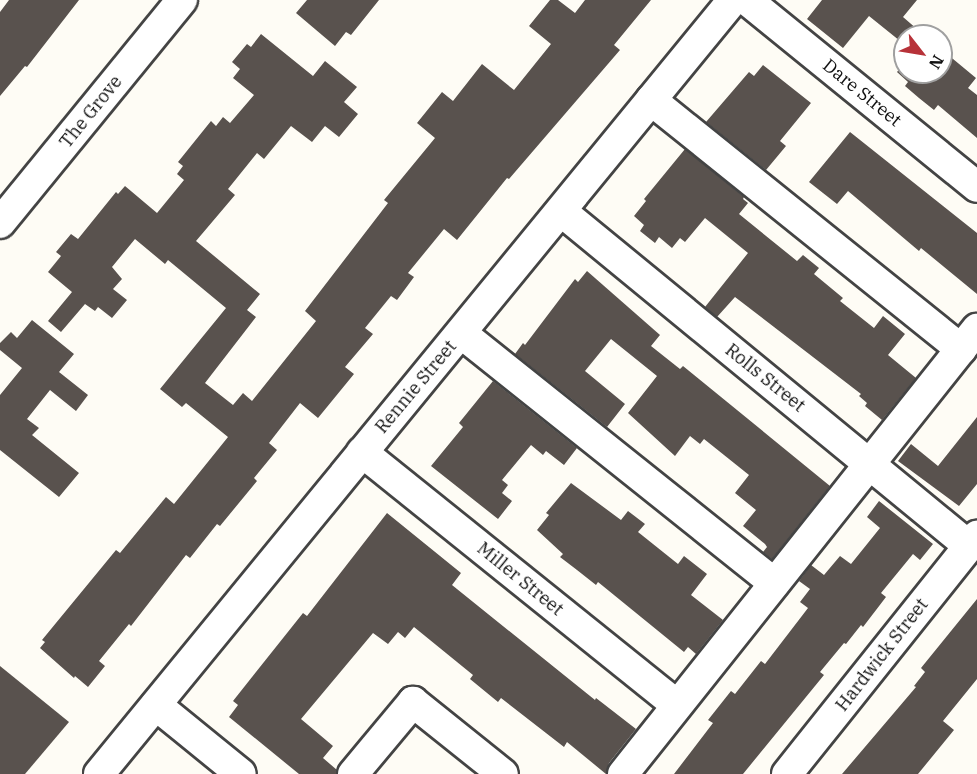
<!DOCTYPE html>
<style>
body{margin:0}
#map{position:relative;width:977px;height:774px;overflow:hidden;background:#fefcf5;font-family:"IBM Plex Serif",serif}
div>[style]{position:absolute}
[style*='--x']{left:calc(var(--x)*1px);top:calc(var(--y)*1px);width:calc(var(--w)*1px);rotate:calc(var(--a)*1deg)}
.building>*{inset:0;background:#59524e}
.roads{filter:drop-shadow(2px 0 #444) drop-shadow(-2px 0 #444) drop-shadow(0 2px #444) drop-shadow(0 -2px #444)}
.minor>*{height:30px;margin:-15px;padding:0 15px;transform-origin:15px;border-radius:15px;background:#fff}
span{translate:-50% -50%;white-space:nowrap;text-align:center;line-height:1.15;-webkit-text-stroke:6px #fff;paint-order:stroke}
.street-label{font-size:18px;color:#111}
.north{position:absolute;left:893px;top:24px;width:60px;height:60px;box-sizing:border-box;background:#fff;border:2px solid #a0a0a0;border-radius:50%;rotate:121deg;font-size:16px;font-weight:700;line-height:24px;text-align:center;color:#111}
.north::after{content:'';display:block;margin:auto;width:21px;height:27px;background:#b73239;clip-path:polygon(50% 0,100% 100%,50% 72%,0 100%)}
</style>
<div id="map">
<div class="building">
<div style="clip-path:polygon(9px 0,79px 0,27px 67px,25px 66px,0 96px,0 12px)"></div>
<div style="clip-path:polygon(307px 0,379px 0,351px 35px,346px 32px,335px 46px,296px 13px)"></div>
<div style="clip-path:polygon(550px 0,558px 0,575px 13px,585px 0,651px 0,614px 45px,620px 50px,509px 179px,507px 178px,457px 240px,444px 229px,408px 273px,414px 277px,397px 300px,391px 296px,365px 328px,373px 334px,345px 367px,354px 374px,318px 418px,300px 403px,269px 443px,277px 450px,254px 478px,257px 481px,220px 526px,217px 524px,190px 558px,186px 555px,131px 626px,129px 624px,99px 661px,105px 666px,88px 687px,75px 676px,74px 678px,40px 648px,45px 642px,42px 640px,116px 550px,120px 553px,166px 497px,174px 504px,228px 437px,186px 403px,182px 407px,160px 389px,226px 308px,168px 260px,165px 264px,135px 239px,112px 267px,122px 279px,113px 289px,127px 300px,112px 318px,98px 307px,95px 311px,85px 304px,61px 332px,48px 321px,72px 292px,48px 272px,61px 256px,56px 252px,71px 234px,78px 239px,116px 192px,118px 194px,125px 186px,157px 213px,184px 180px,177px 174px,183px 166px,178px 162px,211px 121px,216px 126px,223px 117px,230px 123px,254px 95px,233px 78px,240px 69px,232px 62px,247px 44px,251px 47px,261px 34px,313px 76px,325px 61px,357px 87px,344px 102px,358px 114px,339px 137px,325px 126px,312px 142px,291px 126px,264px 159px,257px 153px,228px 189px,235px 195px,196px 241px,260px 294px,247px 310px,256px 317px,205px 383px,233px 405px,243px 393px,252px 401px,316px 321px,305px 311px,388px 203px,384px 200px,435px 138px,417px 123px,442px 92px,453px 101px,482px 64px,514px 90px,551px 44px,529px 26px)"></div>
<div style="clip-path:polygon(822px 0,917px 0,903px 17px,925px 36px,905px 36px,905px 45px,869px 16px,843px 48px,807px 19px)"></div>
<div style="clip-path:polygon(941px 49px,976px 78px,968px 88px,977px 95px,977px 138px,938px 105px,934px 110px,919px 98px,905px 86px,908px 82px,897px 72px,905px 62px,905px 72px,941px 72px)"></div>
<div style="clip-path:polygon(763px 65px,811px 103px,780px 141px,786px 146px,766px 170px,706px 122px,749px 72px,754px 76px)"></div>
<div style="clip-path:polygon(850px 132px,977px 233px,977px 294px,921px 248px,919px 251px,848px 191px,837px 204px,809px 182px)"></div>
<div style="clip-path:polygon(685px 149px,744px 197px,743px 199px,748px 203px,739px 214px,797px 261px,803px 255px,819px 268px,814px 274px,843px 298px,840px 301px,874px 328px,883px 316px,905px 334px,888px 355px,916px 378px,882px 420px,865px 406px,867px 403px,859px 396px,861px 394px,735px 297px,717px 317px,705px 307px,748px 253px,705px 218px,685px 242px,680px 238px,672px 248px,659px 237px,655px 243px,640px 231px,644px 225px,634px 216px,646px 201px,644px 199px)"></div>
<div style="clip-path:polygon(587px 271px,660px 335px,651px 346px,680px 369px,683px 366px,830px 486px,772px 559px,763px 552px,767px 547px,765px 544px,743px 526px,756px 510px,735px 493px,749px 475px,704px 439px,700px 444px,690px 436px,675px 456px,628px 413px,657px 376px,611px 339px,585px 371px,625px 404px,607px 427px,515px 354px,523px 343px,525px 345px,575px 279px,578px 282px)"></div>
<div style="clip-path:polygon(32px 320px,74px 354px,59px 372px,88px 395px,76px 411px,50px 390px,27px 419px,39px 428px,32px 435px,79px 473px,59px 497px,0 450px,0 395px,22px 368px,0 350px,0 343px,11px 332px,17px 338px)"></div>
<div style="clip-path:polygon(493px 381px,577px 448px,564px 465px,546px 451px,543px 455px,531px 445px,502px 480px,508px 485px,502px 493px,512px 501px,498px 519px,431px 466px,463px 427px,459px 423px)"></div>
<div style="clip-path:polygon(977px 417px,977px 484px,959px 506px,898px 461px,911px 444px,938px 466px)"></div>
<div style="clip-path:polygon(571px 483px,621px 520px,628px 511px,645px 524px,638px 532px,678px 564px,684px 556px,707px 574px,691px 595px,723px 620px,696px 654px,688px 647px,684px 652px,598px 582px,596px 585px,577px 570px,560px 557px,563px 554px,537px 530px,549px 515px,546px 513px)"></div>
<div style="clip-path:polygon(879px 501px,933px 544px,920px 560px,913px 554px,881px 593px,886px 597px,863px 627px,861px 625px,846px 644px,844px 643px,820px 672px,824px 675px,743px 774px,674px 774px,713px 723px,708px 720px,731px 691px,735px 694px,761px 661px,765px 664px,808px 608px,800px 602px,810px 589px,799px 581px,811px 565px,824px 575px,840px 556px,851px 564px,880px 528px,867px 517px)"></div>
<div style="clip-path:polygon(387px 513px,461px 573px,452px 585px,595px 700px,596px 698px,636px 729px,609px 763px,606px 774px,567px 742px,564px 747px,501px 698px,498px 702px,470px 679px,473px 675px,414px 627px,405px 638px,398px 632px,388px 644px,373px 633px,301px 719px,333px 746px,323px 758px,337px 770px,336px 774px,299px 774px,229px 717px,238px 705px,233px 701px,303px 613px,307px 616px)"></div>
<div style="clip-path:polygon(977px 599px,977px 679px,943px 721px,954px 730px,918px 774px,842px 774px,916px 687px,914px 686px,925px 672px,921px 668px)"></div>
<div style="clip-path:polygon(0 666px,69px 722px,25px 774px,0 774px)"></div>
</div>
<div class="roads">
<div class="minor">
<div style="--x:747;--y:0;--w:296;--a:39.1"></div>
<div style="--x:651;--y:100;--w:398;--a:38.8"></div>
<div style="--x:561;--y:211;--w:528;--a:39.39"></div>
<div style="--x:0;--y:223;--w:288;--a:-50.8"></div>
<div style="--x:461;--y:333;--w:401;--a:38.6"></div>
<div style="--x:362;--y:452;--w:404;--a:38.8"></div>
<div style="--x:156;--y:705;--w:109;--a:39.1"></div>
<div style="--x:99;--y:774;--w:1001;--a:-50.68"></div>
<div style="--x:353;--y:774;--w:94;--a:-50.2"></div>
<div style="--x:413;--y:702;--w:115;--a:38.7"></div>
<div style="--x:623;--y:774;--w:569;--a:-51.5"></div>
<div style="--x:787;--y:774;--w:305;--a:-51.4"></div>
</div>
</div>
<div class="street-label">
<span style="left:862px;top:93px;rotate:39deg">Dare Street</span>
<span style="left:91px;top:112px;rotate:-51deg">The Grove</span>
<span style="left:765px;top:378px;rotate:39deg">Rolls Street</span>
<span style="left:416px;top:387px;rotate:-50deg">Rennie Street</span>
<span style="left:520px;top:579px;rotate:39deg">Miller Street</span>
<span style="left:882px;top:655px;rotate:-52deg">Hardwick Street</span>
</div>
<div class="north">N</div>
</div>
